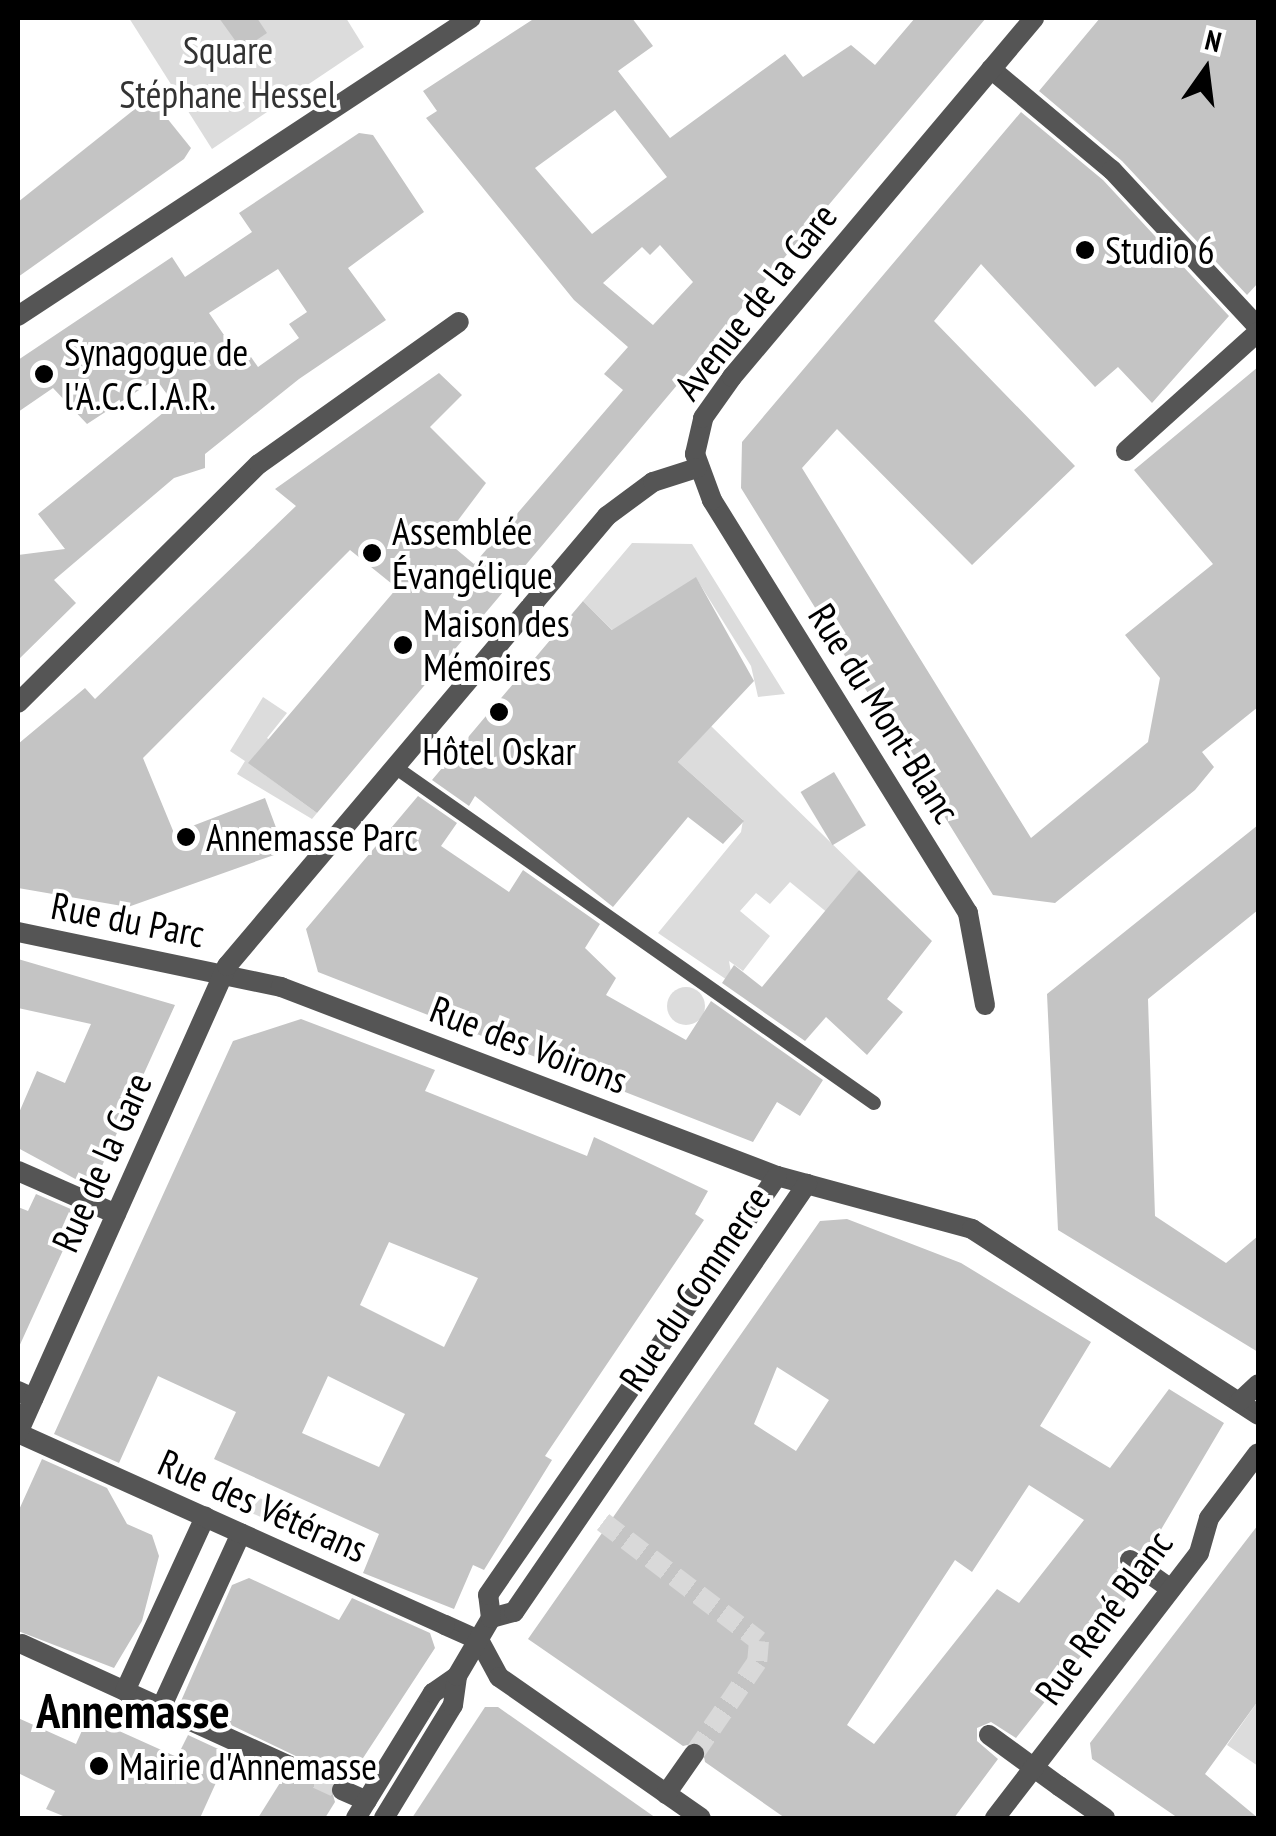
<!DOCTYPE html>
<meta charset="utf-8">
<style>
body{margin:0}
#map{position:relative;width:1276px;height:1836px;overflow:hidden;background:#fff;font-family:"PT Sans Narrow",sans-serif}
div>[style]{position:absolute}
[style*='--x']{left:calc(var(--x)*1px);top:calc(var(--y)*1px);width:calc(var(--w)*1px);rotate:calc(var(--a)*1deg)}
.green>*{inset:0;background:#dcdcdc;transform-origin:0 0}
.round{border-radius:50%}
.building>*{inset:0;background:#c4c4c4;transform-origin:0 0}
.pedestrian-tunnel>*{height:20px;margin-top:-10px;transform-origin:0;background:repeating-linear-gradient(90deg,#d9d9d9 0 20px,transparent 0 30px)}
.service>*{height:14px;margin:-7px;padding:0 7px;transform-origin:7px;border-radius:7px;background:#555}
.pedestrian>*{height:20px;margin:-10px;padding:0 10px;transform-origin:10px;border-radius:10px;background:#555}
.minor>*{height:20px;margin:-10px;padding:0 10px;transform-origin:10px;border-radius:10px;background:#555}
.dots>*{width:28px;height:28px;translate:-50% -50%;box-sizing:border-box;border:5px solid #fff;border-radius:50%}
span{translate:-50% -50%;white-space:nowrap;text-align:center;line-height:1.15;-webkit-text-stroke:8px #fff;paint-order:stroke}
.park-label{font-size:38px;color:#333}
.poi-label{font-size:38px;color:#000}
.left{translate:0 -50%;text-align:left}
.street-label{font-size:38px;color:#000}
.district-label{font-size:48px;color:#000;font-weight:700}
.frame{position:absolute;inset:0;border:20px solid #000;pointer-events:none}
.north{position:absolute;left:1156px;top:20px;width:100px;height:100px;-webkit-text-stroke:8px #fff;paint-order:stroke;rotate:14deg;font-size:28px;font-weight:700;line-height:40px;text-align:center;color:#000}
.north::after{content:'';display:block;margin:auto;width:35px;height:45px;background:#000;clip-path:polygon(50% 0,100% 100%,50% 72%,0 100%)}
</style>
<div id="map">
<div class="green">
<div style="clip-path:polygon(129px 18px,346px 18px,364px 47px,212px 149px)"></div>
<div style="clip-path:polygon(632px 543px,692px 544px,785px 694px,758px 697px,751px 666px,696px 578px,651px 668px,583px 601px)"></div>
<div style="clip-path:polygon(263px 697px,287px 713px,267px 738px,283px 750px,265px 775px,317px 813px,312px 819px,237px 774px,245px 761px,230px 751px)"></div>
<div style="clip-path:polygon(711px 726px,859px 870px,829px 914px,790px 882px,770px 904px,756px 893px,740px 911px,770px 936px,743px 971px,729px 961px,733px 984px,658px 933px,741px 832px,743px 820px,678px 762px)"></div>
<div class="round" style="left:667px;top:987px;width:38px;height:38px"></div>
<div style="left:235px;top:1487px;width:85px;height:17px;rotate:24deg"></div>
<div style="clip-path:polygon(1258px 1701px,1258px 1766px,1227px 1745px)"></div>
</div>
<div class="building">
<div style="clip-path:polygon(219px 18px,257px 18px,267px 33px,242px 50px)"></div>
<div style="clip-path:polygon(evenodd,535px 18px,632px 18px,653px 46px,618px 71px,670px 138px,785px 54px,803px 77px,851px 45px,875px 65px,915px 18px,986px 18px,317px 813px,248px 763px,397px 588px,350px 550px,143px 758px,174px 833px,265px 798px,281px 841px,270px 846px,274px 855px,128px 907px,18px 888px,18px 744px,85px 688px,95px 699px,296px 506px,275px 489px,439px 373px,462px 395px,430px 427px,486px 483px,444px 539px,474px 564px,623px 390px,604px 374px,628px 347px,574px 300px,426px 118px,437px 111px,423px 91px,535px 18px,615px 110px,667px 177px,592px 234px,535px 168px,615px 110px,535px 18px,660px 245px,693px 282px,653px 325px,603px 283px,642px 247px,650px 255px,660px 245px)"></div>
<div style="clip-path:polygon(1100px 18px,1258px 18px,1258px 283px,1247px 295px,1122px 161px,1039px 91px)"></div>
<div style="clip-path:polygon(150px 97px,191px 148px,184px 159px,18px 277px,18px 202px)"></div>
<div style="clip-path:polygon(1021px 112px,1103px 180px,1229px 316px,1152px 403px,1118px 367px,1095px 387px,981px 264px,934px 321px,1075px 466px,972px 565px,837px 429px,802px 468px,1031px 838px,1148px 742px,1160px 678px,1125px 635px,1213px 564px,1134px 470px,1258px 367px,1258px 707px,1202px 752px,1214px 767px,1195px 790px,1055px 903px,993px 895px,741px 488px,742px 442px)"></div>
<div style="clip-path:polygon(evenodd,359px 133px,373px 135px,424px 212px,348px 268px,386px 320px,299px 379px,205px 454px,205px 468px,174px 478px,54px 580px,76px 603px,18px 660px,18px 555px,65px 549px,38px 514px,174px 404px,156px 379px,87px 424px,53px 388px,18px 412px,18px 360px,172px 257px,185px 277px,252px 232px,239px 213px,359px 133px,278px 269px,307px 312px,289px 324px,299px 338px,258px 367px,251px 357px,243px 363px,209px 313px,278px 269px)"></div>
<div style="clip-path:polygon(696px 577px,754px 681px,678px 762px,744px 821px,723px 844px,688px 817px,613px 907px,475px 796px,469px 806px,432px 780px,583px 601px,612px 630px)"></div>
<div style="left:834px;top:772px;width:62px;height:39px;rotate:59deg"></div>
<div style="clip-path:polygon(418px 796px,457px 823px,441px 846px,509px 892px,523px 870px,600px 924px,585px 948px,616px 978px,606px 995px,686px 1040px,711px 1001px,823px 1080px,800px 1116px,777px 1102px,753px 1142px,318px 972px,306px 929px)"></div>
<div style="clip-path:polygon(1258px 825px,1258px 910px,1148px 999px,1155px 1216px,1226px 1263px,1258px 1236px,1258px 1352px,1058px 1230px,1047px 994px)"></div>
<div style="clip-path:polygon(859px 870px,932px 941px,887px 999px,903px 1012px,867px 1055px,826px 1017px,805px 1041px,722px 983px,734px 965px,762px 987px)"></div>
<div style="clip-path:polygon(18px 959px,175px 1005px,92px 1188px,18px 1148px,18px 1115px,37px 1071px,65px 1083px,91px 1024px,18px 1008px)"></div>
<div style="clip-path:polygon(evenodd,301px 1019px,435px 1070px,425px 1091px,587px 1156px,594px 1137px,708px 1191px,695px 1214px,704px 1220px,545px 1456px,552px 1460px,484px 1570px,473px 1565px,454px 1609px,363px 1573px,379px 1534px,214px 1459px,236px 1412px,158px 1376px,119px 1463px,54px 1434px,233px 1041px,301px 1019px,389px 1242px,478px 1278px,444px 1347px,360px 1305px,389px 1242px,301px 1019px,328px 1376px,405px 1414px,379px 1467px,302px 1433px,328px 1376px)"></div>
<div style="clip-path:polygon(36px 1194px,80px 1213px,18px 1349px,18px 1207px,28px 1211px)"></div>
<div style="clip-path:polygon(evenodd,847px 1219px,961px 1263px,1091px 1342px,1040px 1426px,1110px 1468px,1169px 1389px,1224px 1423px,1146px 1555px,1130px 1546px,1118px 1553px,1118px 1567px,1139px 1583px,1016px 1738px,991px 1722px,977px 1728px,977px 1741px,998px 1759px,954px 1818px,785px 1818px,705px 1762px,701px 1742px,683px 1746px,528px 1639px,820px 1221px,847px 1219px,777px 1367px,829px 1400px,796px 1451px,754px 1424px,777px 1367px,847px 1219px,1029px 1485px,1084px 1520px,1019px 1603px,997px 1589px,874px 1744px,847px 1725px,955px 1560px,972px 1572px,1029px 1485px)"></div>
<div style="clip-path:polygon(42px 1459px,107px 1488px,127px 1524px,152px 1535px,159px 1556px,142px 1621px,114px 1668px,18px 1631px,18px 1512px)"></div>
<div style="clip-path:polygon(1258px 1525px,1258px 1701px,1205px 1774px,1258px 1818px,1178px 1818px,1092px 1759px,1090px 1743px)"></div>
<div style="clip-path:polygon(249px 1578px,339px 1620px,352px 1598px,430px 1633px,435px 1648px,350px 1778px,330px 1784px,335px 1802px,325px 1818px,258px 1818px,283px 1778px,302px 1773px,302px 1759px,181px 1701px,232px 1585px)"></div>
<div style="clip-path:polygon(485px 1707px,498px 1707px,656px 1818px,412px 1818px)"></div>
<div style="clip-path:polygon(88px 1717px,177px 1757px,188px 1735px,229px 1754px,200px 1818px,68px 1818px,46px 1809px,55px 1791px,18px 1773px,18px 1718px,76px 1744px)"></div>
</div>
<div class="pedestrian-tunnel">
<div style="--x:603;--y:1522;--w:196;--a:37.3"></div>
<div style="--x:759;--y:1641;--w:21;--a:95"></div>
<div style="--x:757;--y:1662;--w:112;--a:124.4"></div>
<div style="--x:290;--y:1766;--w:57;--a:24.8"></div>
</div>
<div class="service">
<div style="--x:395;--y:767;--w:585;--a:35.05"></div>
</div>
<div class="pedestrian">
<div style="--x:991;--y:69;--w:158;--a:39.9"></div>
<div style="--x:1112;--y:170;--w:214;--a:47.1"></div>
<div style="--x:1126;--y:451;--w:178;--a:-42"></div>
<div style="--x:18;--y:932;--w:269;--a:11.8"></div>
<div style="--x:281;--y:987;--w:531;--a:20.86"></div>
<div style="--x:777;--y:1176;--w:202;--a:15.2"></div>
<div style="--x:972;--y:1229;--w:341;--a:33"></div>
<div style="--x:18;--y:1391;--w:17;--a:25"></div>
<div style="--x:1239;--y:1402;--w:26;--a:-43"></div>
<div style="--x:1130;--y:1560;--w:50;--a:35.3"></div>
<div style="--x:491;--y:1618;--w:24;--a:-15"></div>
<div style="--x:514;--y:1612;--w:519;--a:-55.61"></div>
<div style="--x:445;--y:1625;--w:37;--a:24"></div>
<div style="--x:479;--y:1640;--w:42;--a:61.6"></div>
<div style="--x:499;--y:1677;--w:246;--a:34.9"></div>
<div style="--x:22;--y:1644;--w:294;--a:24.5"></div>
<div style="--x:125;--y:1691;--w:192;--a:-65.3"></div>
<div style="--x:161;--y:1708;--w:192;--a:-65.4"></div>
<div style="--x:989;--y:1735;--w:87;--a:36.1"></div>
<div style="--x:342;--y:1790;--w:27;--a:24"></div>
<div style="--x:666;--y:1794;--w:49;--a:-55"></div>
<div style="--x:356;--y:1818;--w:147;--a:-58.4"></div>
<div style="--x:433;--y:1693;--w:29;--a:-35"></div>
<div style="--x:384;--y:1818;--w:132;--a:-58.6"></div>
<div style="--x:453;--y:1705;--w:29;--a:-82"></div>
<div style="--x:457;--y:1676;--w:67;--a:-59.6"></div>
<div style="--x:491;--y:1618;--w:23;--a:-97"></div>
<div style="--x:488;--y:1595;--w:509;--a:-55.4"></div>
<div style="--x:995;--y:1818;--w:334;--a:-52.4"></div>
<div style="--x:1199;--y:1553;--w:36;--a:-74"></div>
<div style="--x:1209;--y:1518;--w:81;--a:-53"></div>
</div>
<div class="minor">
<div style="--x:18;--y:316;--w:542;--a:-33.34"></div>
<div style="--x:18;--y:703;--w:339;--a:-44.8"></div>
<div style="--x:259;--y:464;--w:245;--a:-35.4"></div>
<div style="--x:985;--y:1005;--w:94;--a:-100.5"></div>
<div style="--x:968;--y:913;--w:486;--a:-121.8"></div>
<div style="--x:712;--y:500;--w:49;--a:-110.3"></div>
<div style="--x:695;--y:454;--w:37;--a:-77"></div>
<div style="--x:703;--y:418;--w:50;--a:-54.7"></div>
<div style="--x:732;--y:377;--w:469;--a:-49.9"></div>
<div style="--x:18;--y:1171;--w:107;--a:23.7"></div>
<div style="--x:445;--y:1625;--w:468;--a:-155.8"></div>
<div style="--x:18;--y:1433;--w:512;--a:-65.89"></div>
<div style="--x:227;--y:966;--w:589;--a:-49.82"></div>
<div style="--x:607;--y:516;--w:57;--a:-36.5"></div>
<div style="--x:653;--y:482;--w:46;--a:-17.7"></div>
<div style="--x:1059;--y:1786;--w:56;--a:34.8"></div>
</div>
<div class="dots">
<div style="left:1085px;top:250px;background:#000"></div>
<div style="left:44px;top:374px;background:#000"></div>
<div style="left:372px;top:553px;background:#000"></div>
<div style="left:403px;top:645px;background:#000"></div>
<div style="left:499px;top:712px;background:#000"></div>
<div style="left:186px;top:837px;background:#000"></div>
<div style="left:99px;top:1766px;background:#000"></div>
</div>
<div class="park-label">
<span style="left:228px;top:72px">Square<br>Stéphane Hessel</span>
</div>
<div class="poi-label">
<span class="left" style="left:1105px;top:250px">Studio 6</span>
<span class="left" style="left:64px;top:374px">Synagogue de<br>l'A.C.C.I.A.R.</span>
<span class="left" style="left:392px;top:553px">Assemblée<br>Évangélique</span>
<span class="left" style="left:423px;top:645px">Maison des<br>Mémoires</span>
<span style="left:499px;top:751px">Hôtel Oskar</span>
<span class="left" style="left:206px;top:837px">Annemasse Parc</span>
<span class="left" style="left:119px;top:1766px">Mairie d'Annemasse</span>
</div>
<div class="street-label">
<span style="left:755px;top:301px;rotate:-52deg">Avenue de la Gare</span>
<span style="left:885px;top:713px;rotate:58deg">Rue du Mont-Blanc</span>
<span style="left:128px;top:919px;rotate:11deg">Rue du Parc</span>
<span style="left:529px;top:1044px;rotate:21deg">Rue des Voirons</span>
<span style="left:101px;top:1162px;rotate:-66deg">Rue de la Gare</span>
<span style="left:694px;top:1288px;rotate:-56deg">Rue du Commerce</span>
<span style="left:263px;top:1505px;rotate:24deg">Rue des Vétérans</span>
<span style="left:1103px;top:1617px;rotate:-54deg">Rue René Blanc</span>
</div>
<div class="district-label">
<span style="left:133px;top:1711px">Annemasse</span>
</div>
<div class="frame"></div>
<div class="north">N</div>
</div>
